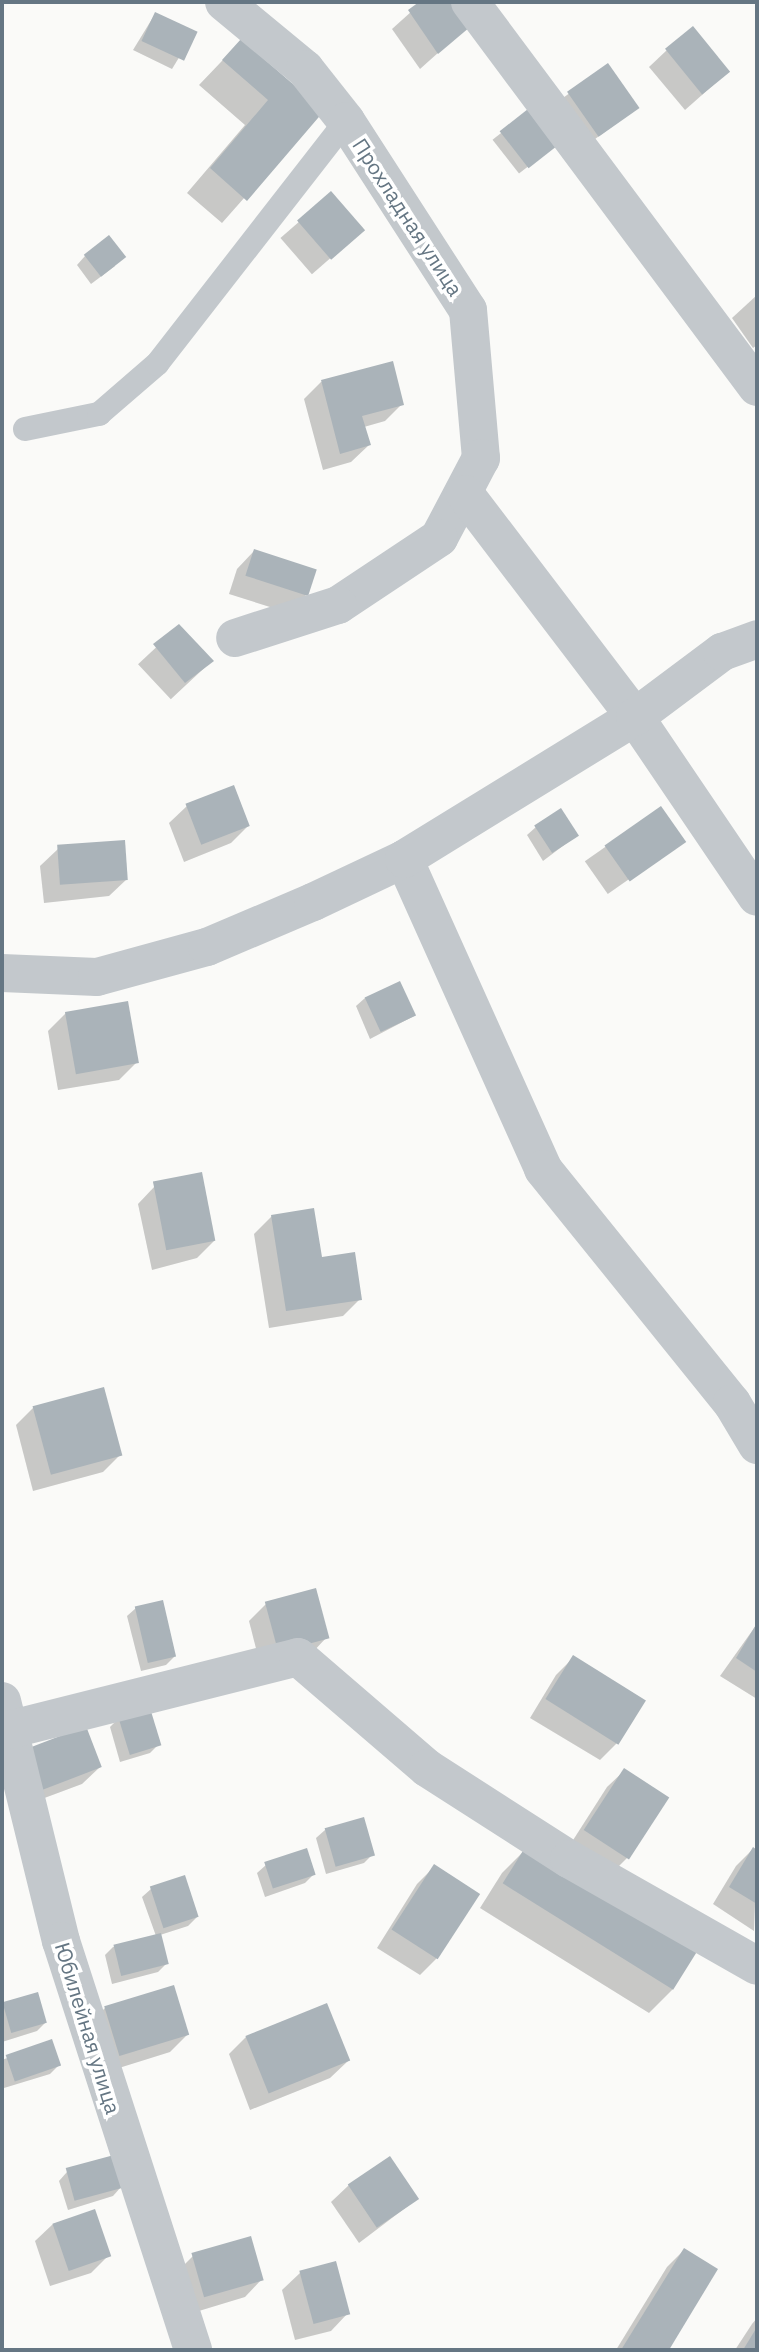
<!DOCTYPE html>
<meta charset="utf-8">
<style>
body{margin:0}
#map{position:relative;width:759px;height:2352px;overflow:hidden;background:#fafaf8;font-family:"IBM Plex Sans",sans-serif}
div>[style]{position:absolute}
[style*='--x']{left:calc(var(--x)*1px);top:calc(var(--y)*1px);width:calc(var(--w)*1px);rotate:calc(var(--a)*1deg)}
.shadow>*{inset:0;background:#0003;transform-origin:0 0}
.building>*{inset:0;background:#aab3b9;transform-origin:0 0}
.lane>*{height:24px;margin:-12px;padding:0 12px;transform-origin:12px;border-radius:12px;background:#c3c8cc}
.street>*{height:38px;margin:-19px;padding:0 19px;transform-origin:19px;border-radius:19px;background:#c3c8cc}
span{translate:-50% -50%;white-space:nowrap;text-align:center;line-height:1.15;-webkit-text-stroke:7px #fff;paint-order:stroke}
.street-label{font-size:21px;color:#657683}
.frame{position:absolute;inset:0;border:4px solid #657683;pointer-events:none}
</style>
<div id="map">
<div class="shadow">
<div style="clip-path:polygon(422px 2px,450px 2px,467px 27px,420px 69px,392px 29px)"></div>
<div style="clip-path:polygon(155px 14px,194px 33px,172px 69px,133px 50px)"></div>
<div style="clip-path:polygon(241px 41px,321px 111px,222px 223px,187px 193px,245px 125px,199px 85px)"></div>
<div style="clip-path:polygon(667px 50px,728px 72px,685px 110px,649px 67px)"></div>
<div style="left:607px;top:66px;width:52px;height:72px;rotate:54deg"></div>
<div style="left:528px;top:112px;width:43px;height:45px;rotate:52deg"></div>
<div style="left:331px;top:194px;width:48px;height:67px;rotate:49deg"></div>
<div style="clip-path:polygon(85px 256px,115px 266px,91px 284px,77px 265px)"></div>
<div style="clip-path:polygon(757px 295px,757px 345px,753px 348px,732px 318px)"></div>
<div style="clip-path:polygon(391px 363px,402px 404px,385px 421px,364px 427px,369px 445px,351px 462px,323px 470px,304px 399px,321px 382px)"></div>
<div style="clip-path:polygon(254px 551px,306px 595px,289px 613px,229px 594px,237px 569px)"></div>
<div style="left:179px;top:626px;width:48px;height:56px;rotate:47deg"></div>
<div style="clip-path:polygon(233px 787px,248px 826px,231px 843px,184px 862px,169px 823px,187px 806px)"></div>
<div style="left:661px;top:808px;width:40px;height:93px;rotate:55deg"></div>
<div style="clip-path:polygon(536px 827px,576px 836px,543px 861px,527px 835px)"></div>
<div style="clip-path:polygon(58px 849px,127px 879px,109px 896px,44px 903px,40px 866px)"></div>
<div style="clip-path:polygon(365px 998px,414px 1016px,370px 1039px,356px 1006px)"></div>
<div style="clip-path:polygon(66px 1013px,137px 1062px,119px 1080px,58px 1090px,48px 1031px)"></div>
<div style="clip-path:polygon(155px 1186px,214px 1241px,197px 1258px,152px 1270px,138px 1204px)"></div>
<div style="clip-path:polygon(272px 1216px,360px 1299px,343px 1316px,269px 1328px,254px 1234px)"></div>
<div style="clip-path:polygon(33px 1408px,120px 1455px,103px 1472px,33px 1491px,16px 1425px)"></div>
<div style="clip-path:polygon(266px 1604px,327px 1637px,310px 1655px,261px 1668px,249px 1621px)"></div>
<div style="clip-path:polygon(136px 1608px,174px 1657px,166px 1665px,141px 1671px,127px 1616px)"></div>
<div style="clip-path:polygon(757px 1624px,757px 1699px,720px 1676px)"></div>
<div style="clip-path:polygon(573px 1658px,643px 1700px,617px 1743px,600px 1760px,530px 1718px,556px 1675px)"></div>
<div style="clip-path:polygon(118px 1719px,159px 1744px,150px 1753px,120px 1762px,110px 1727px)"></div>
<div style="clip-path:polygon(27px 1749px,100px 1767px,82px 1784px,23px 1806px)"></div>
<div style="clip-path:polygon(625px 1770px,666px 1797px,627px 1858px,610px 1875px,568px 1848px,607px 1787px)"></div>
<div style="clip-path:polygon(325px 1830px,373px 1854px,364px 1863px,326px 1874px,316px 1838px)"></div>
<div style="clip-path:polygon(527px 1848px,673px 1989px,649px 2013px,480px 1908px,502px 1873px)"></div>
<div style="clip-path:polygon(753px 1849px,757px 1852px,754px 1931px,713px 1904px,736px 1866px)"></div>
<div style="clip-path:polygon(266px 1865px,314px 1874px,305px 1883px,265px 1897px,257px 1873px)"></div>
<div style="clip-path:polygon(434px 1867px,477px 1894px,437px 1958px,420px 1975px,377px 1948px,417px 1884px)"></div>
<div style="clip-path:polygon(151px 1889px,197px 1917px,188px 1926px,160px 1935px,167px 1963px,158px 1972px,112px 1984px,105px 1955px,113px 1947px,156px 1936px,142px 1897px)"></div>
<div style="clip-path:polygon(37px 1994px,45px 2023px,37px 2031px,2px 2042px,2px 2004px)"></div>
<div style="clip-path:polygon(105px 2008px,187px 2035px,170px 2052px,103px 2073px,88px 2025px)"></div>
<div style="clip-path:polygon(246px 2037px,348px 2061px,330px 2078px,250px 2110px,229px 2054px)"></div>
<div style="clip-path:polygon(51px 2041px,59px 2065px,50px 2074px,4px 2088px,2px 2060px)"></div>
<div style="clip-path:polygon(67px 2172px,121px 2187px,113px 2196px,68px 2210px,59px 2181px)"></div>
<div style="clip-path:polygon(349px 2185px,417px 2199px,359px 2243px,331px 2202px)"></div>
<div style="clip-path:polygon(94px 2211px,109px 2255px,91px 2273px,50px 2286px,35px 2241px,53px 2224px)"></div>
<div style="clip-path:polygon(684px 2250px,716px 2269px,667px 2350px,616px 2350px,667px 2267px)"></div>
<div style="clip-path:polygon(193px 2256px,262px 2279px,245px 2297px,189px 2314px,176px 2273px)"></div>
<div style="clip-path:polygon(300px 2273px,348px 2313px,331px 2331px,295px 2340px,282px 2290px)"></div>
<div style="clip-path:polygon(757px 2318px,757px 2350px,735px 2350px,752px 2324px)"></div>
</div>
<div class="building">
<div style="clip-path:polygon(419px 2px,452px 2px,470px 27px,438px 54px,408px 10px)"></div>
<div style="left:155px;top:12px;width:47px;height:32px;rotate:25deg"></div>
<div style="left:693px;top:26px;width:59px;height:36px;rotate:51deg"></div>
<div style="clip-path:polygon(241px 39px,324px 111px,247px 201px,210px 168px,268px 100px,222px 60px)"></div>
<div style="left:608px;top:63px;width:55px;height:50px;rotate:55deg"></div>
<div style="left:528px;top:109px;width:47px;height:36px;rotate:52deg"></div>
<div style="left:331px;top:191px;width:52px;height:45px;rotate:49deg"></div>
<div style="left:109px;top:235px;width:28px;height:32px;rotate:52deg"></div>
<div style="clip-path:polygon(393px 361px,404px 405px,362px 416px,371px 445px,340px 454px,321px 380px)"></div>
<div style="left:254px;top:549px;width:66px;height:28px;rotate:18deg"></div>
<div style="clip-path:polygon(179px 624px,214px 661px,185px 683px,153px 644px)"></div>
<div style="left:234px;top:785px;width:44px;height:52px;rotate:69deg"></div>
<div style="left:661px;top:806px;width:44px;height:69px;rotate:55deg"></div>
<div style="left:561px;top:808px;width:33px;height:32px;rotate:57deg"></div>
<div style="left:125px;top:840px;width:40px;height:68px;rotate:86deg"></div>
<div style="left:400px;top:981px;width:38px;height:39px;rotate:65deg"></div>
<div style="left:128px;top:1001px;width:63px;height:64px;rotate:80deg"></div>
<div style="left:202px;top:1172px;width:70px;height:50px;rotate:79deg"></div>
<div style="clip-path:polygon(314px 1208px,322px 1257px,355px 1252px,362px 1300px,286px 1311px,271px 1215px)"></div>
<div style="left:104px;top:1387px;width:71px;height:74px;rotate:75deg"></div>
<div style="left:316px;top:1588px;width:52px;height:53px;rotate:75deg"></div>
<div style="left:163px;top:1600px;width:58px;height:29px;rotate:77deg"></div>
<div style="clip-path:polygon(757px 1623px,757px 1672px,736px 1658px)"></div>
<div style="left:573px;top:1655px;width:86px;height:52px;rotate:32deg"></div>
<div style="left:150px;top:1708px;width:39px;height:33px;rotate:73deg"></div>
<div style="left:86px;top:1726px;width:44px;height:64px;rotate:69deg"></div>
<div style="left:624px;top:1768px;width:54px;height:74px;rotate:33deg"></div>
<div style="left:364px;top:1817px;width:40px;height:41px;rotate:74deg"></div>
<div style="left:526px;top:1846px;width:201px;height:44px;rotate:32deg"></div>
<div style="clip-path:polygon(753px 1847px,757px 1850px,757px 1904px,729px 1887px)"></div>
<div style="left:307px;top:1848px;width:28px;height:45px;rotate:72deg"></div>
<div style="left:434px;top:1864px;width:55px;height:78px;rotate:33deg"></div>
<div style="left:185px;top:1875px;width:44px;height:37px;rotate:72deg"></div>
<div style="left:161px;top:1933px;width:32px;height:49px;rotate:76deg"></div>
<div style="left:174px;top:1985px;width:52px;height:73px;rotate:73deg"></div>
<div style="left:38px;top:1992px;width:32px;height:37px;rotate:74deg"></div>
<div style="left:327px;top:2003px;width:62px;height:88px;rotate:68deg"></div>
<div style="left:52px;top:2039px;width:28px;height:49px;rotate:71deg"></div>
<div style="left:114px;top:2155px;width:34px;height:50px;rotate:75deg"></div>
<div style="left:390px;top:2156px;width:52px;height:51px;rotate:56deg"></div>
<div style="left:95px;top:2209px;width:50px;height:45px;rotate:71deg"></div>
<div style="left:251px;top:2236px;width:46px;height:62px;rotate:74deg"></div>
<div style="clip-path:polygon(684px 2248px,718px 2269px,669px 2350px,621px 2350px)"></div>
<div style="left:336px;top:2261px;width:55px;height:38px;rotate:75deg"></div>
<div style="clip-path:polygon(757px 2327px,757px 2350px,743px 2350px)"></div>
</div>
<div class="lane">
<div style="--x:25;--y:429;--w:76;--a:-11.5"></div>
<div style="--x:99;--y:414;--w:77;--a:-40.8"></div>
<div style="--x:157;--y:364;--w:308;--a:-52.1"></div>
</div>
<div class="street">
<div style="--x:224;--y:2;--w:105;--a:39.6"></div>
<div style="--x:305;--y:69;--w:66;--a:51.7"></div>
<div style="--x:346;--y:121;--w:225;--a:57.2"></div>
<div style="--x:468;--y:310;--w:149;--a:85"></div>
<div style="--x:481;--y:458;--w:90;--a:117.7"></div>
<div style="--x:439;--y:538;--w:121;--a:146.4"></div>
<div style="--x:338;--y:605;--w:108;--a:162.2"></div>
<div style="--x:470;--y:2;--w:480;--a:53.3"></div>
<div style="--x:465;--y:494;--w:280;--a:52.7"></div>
<div style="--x:635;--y:717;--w:217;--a:55.9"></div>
<div style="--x:404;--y:859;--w:340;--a:65.8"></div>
<div style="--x:543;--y:1169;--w:301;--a:51.1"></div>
<div style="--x:732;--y:1403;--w:49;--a:59.2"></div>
<div style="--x:2;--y:973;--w:95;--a:2.4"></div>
<div style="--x:97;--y:977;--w:114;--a:-15.3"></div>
<div style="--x:207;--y:947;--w:115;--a:-23"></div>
<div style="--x:313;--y:902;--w:101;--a:-25.3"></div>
<div style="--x:404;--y:859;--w:271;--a:-31.6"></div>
<div style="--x:635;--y:717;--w:109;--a:-36.8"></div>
<div style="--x:722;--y:652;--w:37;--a:-20"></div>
<div style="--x:2;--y:1701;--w:247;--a:76.2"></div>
<div style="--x:61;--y:1941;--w:430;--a:72.1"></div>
<div style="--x:8;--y:1730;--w:299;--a:-14.1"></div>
<div style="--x:298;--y:1657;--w:170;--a:40.7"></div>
<div style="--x:427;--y:1768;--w:169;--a:32.7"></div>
<div style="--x:569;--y:1859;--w:216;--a:29.6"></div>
</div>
<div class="street-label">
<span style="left:408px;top:217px;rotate:57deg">Прохладная улица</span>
<span style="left:88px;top:2028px;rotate:73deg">Юбилейная улица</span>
</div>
<div class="frame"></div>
</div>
